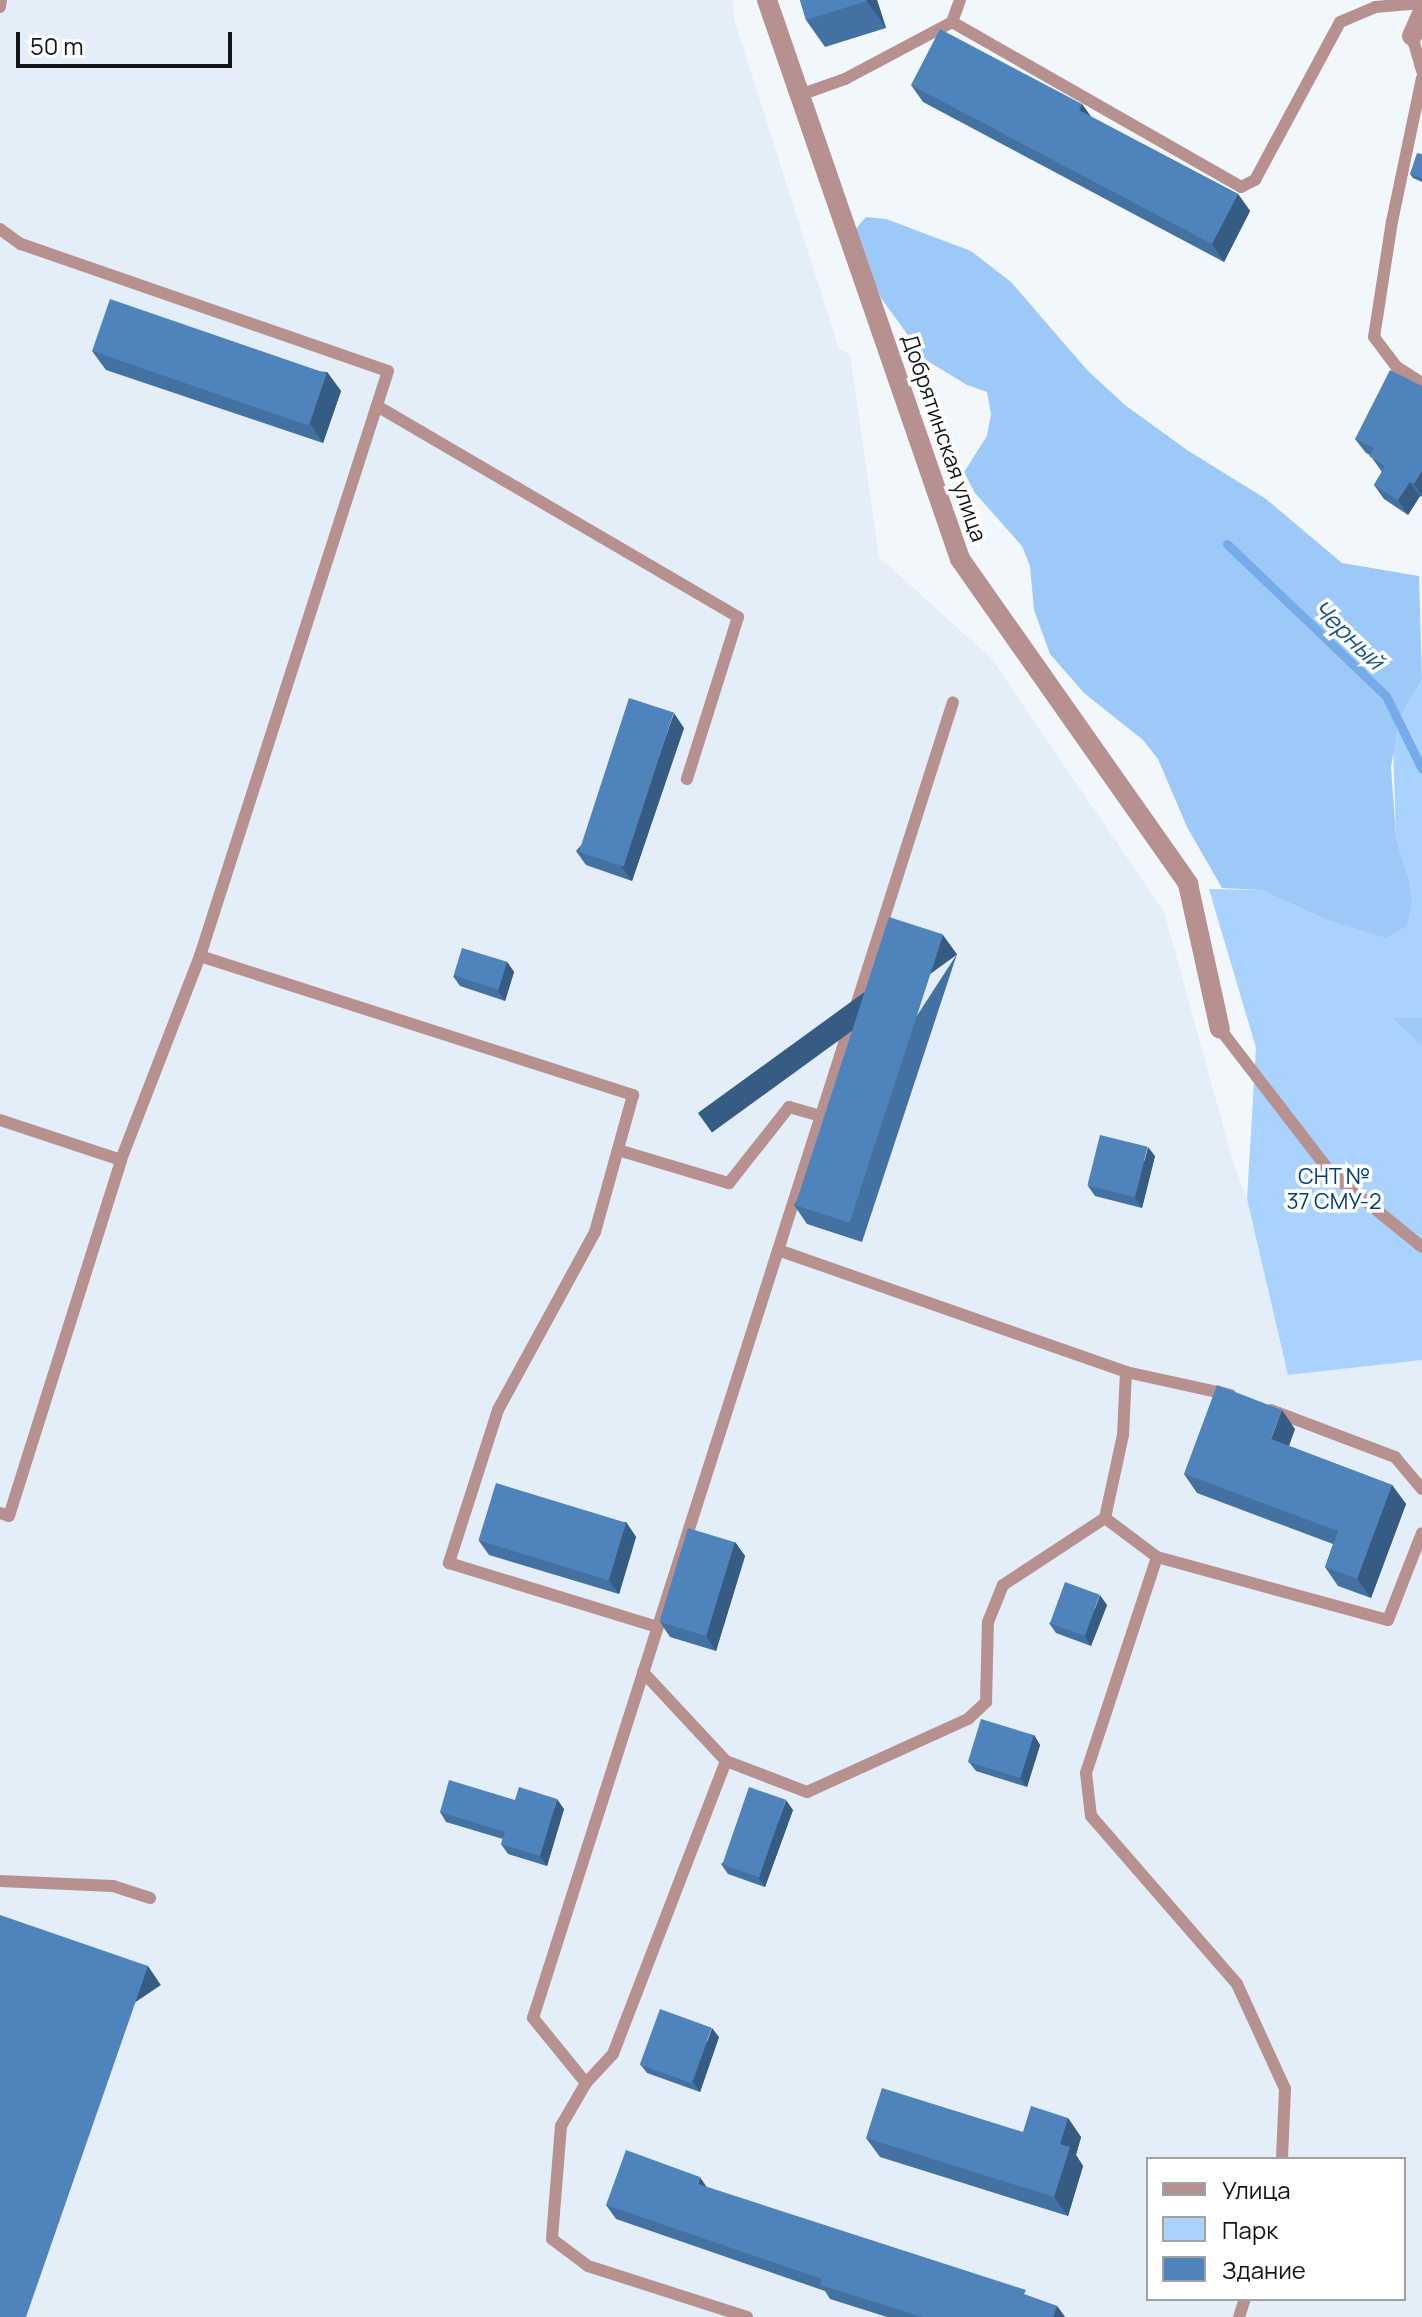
<!DOCTYPE html>
<meta charset="utf-8">
<style>
body{margin:0}
#map{position:relative;width:1422px;height:2317px;overflow:hidden;background:#f2f7fc;font-family:Manrope,sans-serif}
div>[style]{position:absolute}
[style*='--x']{left:calc(var(--x)*1px);top:calc(var(--y)*1px);width:calc(var(--w)*1px);rotate:calc(var(--a)*1deg)}
.built>*{inset:0;background:#e3eef9}
.green>*{inset:0;background:#aad2fe}
.forest>*{inset:0;background:#9dc9f9}
.stream>*{height:9px;margin:-4.5px;padding:0 4.5px;transform-origin:4.5px;border-radius:4.5px;background:#75abe6}
.lane>*{height:12px;margin:-6px;padding:0 6px;transform-origin:6px;border-radius:6px;background:#b7918f}
.street>*{height:20px;margin:-10px;padding:0 10px;transform-origin:10px;border-radius:10px;background:#b7918f}
.wall>*{inset:0;background:#4371a1}
.shaded-wall>*{inset:0;background:#375c83;transform-origin:0 0}
.building>*{inset:0;background:#4e83bb;transform-origin:0 0}
span{translate:-50% -50%;white-space:nowrap;text-align:center;line-height:1.15;-webkit-text-stroke:7px #fff;paint-order:stroke}
.street-label{font-size:22px;color:#131517}
.park-label{font-size:22px;color:#003e73}
.water-label{font-size:24px;color:#1d558b;font-style:italic}
.legend{position:absolute;left:1146px;top:2157px;width:260px;height:144px;box-sizing:border-box;background:#fff;border:2px solid #a1a1a2;margin:0;padding:10px 14px;list-style:none;font-size:24px;color:#131517}
.legend li{display:flex;align-items:center;gap:16px;height:40px}
.legend b{width:40px;border:2px solid #a1a1a2}
.scale{position:absolute;left:16px;top:32px;width:216px;height:36px;box-sizing:border-box;border:4px solid #131517;border-top:0;padding-left:10px;font-size:24px;line-height:28px;white-space:nowrap;color:#131517;-webkit-text-stroke:6px #fff;paint-order:stroke}
</style>
<div id="map">
<div class="built">
<div style="clip-path:polygon(evenodd,0 0,733px 0,734px 19px,839px 349px,850px 354px,879px 557px,991px 658px,1164px 912px,1234px 1165px,1247px 1199px,1288px 1375px,1422px 1360px,1422px 2317px,0 2317px,0 0,1148px 2159px,1404px 2159px,1404px 2299px,1148px 2299px,1148px 2159px)"></div>
</div>
<div class="green">
<div style="clip-path:polygon(1422px 680px,1422px 1018px,1393px 1019px,1422px 1047px,1422px 1360px,1288px 1375px,1247px 1199px,1256px 1048px,1209px 889px,1261px 890px,1322px 918px,1409px 880px,1396px 838px,1393px 744px,1399px 719px)"></div>
</div>
<div class="forest">
<div style="clip-path:polygon(866px 217px,886px 219px,971px 251px,1011px 282px,1087px 370px,1125px 405px,1187px 450px,1266px 499px,1342px 563px,1419px 576px,1422px 680px,1399px 719px,1391px 767px,1396px 838px,1409px 880px,1412px 903px,1407px 925px,1386px 938px,1322px 918px,1261px 890px,1222px 888px,1187px 827px,1158px 759px,1143px 740px,1084px 693px,1050px 654px,1034px 610px,1030px 566px,1022px 546px,975px 493px,964px 472px,987px 436px,991px 414px,987px 392px,967px 385px,926px 360px,881px 298px,852px 233px)"></div>
<div style="clip-path:polygon(1392px 1018px,1422px 1018px,1422px 1047px)"></div>
</div>
<div class="stream">
<div style="--x:1227;--y:544;--w:220;--a:43.7"></div>
<div style="--x:1386;--y:696;--w:81;--a:63.7"></div>
</div>
<div class="lane">
<div style="--x:0;--y:7;--w:7;--a:-82"></div>
<div style="--x:952;--y:22;--w:23;--a:-70"></div>
<div style="--x:1412;--y:36;--w:36;--a:74"></div>
<div style="--x:1422;--y:78;--w:146;--a:101.8"></div>
<div style="--x:1392;--y:221;--w:117;--a:98.8"></div>
<div style="--x:1374;--y:337;--w:38;--a:53"></div>
<div style="--x:1397;--y:367;--w:30;--a:33"></div>
<div style="--x:800;--y:95;--w:48;--a:-19.6"></div>
<div style="--x:845;--y:79;--w:121;--a:-28"></div>
<div style="--x:952;--y:22;--w:333;--a:29.7"></div>
<div style="--x:1241;--y:187;--w:16;--a:-27"></div>
<div style="--x:1255;--y:180;--w:179;--a:-61.7"></div>
<div style="--x:1340;--y:22;--w:38;--a:-23"></div>
<div style="--x:1375;--y:7;--w:47;--a:-4.9"></div>
<div style="--x:0;--y:229;--w:26;--a:36"></div>
<div style="--x:21;--y:244;--w:388;--a:19.1"></div>
<div style="--x:388;--y:371;--w:614;--a:107.82"></div>
<div style="--x:200;--y:956;--w:219;--a:111.2"></div>
<div style="--x:121;--y:1160;--w:127;--a:-161.7"></div>
<div style="--x:377;--y:406;--w:418;--a:30.3"></div>
<div style="--x:738;--y:617;--w:170;--a:107.5"></div>
<div style="--x:200;--y:956;--w:455;--a:17.8"></div>
<div style="--x:633;--y:1095;--w:142;--a:105.5"></div>
<div style="--x:595;--y:1232;--w:203;--a:118.6"></div>
<div style="--x:498;--y:1410;--w:161;--a:107.8"></div>
<div style="--x:449;--y:1563;--w:218;--a:17.1"></div>
<div style="--x:1220;--y:1029;--w:182;--a:52.4"></div>
<div style="--x:1331;--y:1173;--w:117;--a:39.1"></div>
<div style="--x:618;--y:1150;--w:116;--a:16.6"></div>
<div style="--x:729;--y:1183;--w:97;--a:-51.7"></div>
<div style="--x:789;--y:1107;--w:32;--a:16"></div>
<div style="--x:778;--y:1250;--w:369;--a:19.3"></div>
<div style="--x:1126;--y:1372;--w:107;--a:12.4"></div>
<div style="--x:1271;--y:1410;--w:133;--a:20.8"></div>
<div style="--x:1395;--y:1457;--w:42;--a:49.8"></div>
<div style="--x:0;--y:1513;--w:9;--a:18"></div>
<div style="--x:9;--y:1516;--w:373;--a:-72.5"></div>
<div style="--x:1105;--y:1518;--w:65;--a:36.9"></div>
<div style="--x:1157;--y:1557;--w:227;--a:108.2"></div>
<div style="--x:1086;--y:1773;--w:43;--a:83.4"></div>
<div style="--x:1091;--y:1816;--w:223;--a:49"></div>
<div style="--x:1237;--y:1984;--w:115;--a:65.4"></div>
<div style="--x:1285;--y:2089;--w:70;--a:92.5"></div>
<div style="--x:1157;--y:1557;--w:239;--a:15.3"></div>
<div style="--x:1388;--y:1620;--w:93;--a:-68.7"></div>
<div style="--x:643;--y:1672;--w:122;--a:47"></div>
<div style="--x:726;--y:1761;--w:87;--a:20.9"></div>
<div style="--x:807;--y:1792;--w:177;--a:-24.4"></div>
<div style="--x:968;--y:1719;--w:25;--a:-43"></div>
<div style="--x:986;--y:1702;--w:80;--a:-88.6"></div>
<div style="--x:988;--y:1622;--w:40;--a:-68"></div>
<div style="--x:1003;--y:1585;--w:122;--a:-33.3"></div>
<div style="--x:1105;--y:1518;--w:85;--a:-77.8"></div>
<div style="--x:1123;--y:1435;--w:63;--a:-87.3"></div>
<div style="--x:726;--y:1761;--w:314;--a:111.1"></div>
<div style="--x:613;--y:2054;--w:40;--a:133"></div>
<div style="--x:586;--y:2083;--w:50;--a:120.2"></div>
<div style="--x:561;--y:2126;--w:113;--a:94.6"></div>
<div style="--x:552;--y:2239;--w:45;--a:36.9"></div>
<div style="--x:588;--y:2266;--w:167;--a:17.8"></div>
<div style="--x:0;--y:1881;--w:113;--a:2.5"></div>
<div style="--x:113;--y:1886;--w:39;--a:18"></div>
<div style="--x:586;--y:2083;--w:84;--a:-129.2"></div>
<div style="--x:533;--y:2018;--w:1381;--a:-72.3"></div>
<div style="--x:1239;--y:2317;--w:19;--a:-72"></div>
</div>
<div class="street">
<div style="--x:767;--y:0;--w:591;--a:70.95"></div>
<div style="--x:960;--y:559;--w:397;--a:54.9"></div>
<div style="--x:1188;--y:884;--w:148;--a:77.6"></div>
<div style="--x:1412;--y:36;--w:24;--a:-66"></div>
</div>
<div class="wall">
<div style="clip-path:polygon(800px 0,877px 0,886px 28px,825px 47px,806px 20px)"></div>
<div style="clip-path:polygon(911px 85px,1082px 104px,1091px 117px,1238px 194px,1250px 211px,1224px 262px,923px 102px)"></div>
<div style="clip-path:polygon(1422px 154px,1422px 182px,1413px 178px,1410px 174px)"></div>
<div style="clip-path:polygon(92px 351px,327px 372px,341px 391px,323px 443px,106px 370px)"></div>
<div style="clip-path:polygon(1422px 386px,1422px 497px,1420px 496px,1408px 515px,1384px 499px,1374px 485px,1382px 472px,1370px 455px,1366px 453px,1355px 439px)"></div>
<div style="clip-path:polygon(684px 728px,632px 881px,586px 865px,576px 851px)"></div>
<div style="clip-path:polygon(957px 954px,862px 1242px,807px 1224px,794px 1205px)"></div>
<div style="clip-path:polygon(507px 962px,514px 972px,505px 1001px,460px 986px,453px 976px)"></div>
<div style="clip-path:polygon(1155px 1156px,1142px 1208px,1095px 1196px,1088px 1186px)"></div>
<div style="clip-path:polygon(1295px 1429px,1289px 1446px,1392px 1485px,1406px 1504px,1371px 1598px,1338px 1586px,1325px 1567px,1333px 1544px,1197px 1493px,1184px 1474px)"></div>
<div style="clip-path:polygon(626px 1522px,636px 1537px,619px 1594px,489px 1555px,479px 1541px)"></div>
<div style="clip-path:polygon(735px 1542px,745px 1556px,716px 1651px,670px 1637px,660px 1622px)"></div>
<div style="clip-path:polygon(1107px 1605px,1091px 1646px,1056px 1633px,1049px 1623px)"></div>
<div style="clip-path:polygon(1034px 1735px,1040px 1745px,1027px 1787px,976px 1771px,969px 1762px)"></div>
<div style="clip-path:polygon(564px 1809px,547px 1866px,508px 1854px,501px 1844px,503px 1839px,446px 1822px,440px 1812px)"></div>
<div style="clip-path:polygon(793px 1810px,765px 1887px,728px 1874px,721px 1864px)"></div>
<div style="clip-path:polygon(719px 2037px,700px 2092px,647px 2073px,640px 2064px)"></div>
<div style="clip-path:polygon(1068px 2118px,1081px 2137px,1076px 2155px,1083px 2166px,1068px 2216px,880px 2157px,866px 2138px,1023px 2132px)"></div>
<div style="clip-path:polygon(707px 2187px,1057px 2306px,1065px 2317px,887px 2317px,830px 2299px,825px 2291px,616px 2219px,606px 2205px)"></div>
</div>
<div class="shaded-wall">
<div style="clip-path:polygon(866px 0,877px 0,886px 28px,867px 1px)"></div>
<div style="clip-path:polygon(1082px 104px,1095px 122px,1079px 110px)"></div>
<div style="clip-path:polygon(1238px 194px,1250px 211px,1224px 262px,1212px 244px)"></div>
<div style="clip-path:polygon(327px 372px,341px 391px,323px 443px,310px 424px)"></div>
<div style="clip-path:polygon(1422px 471px,1422px 496px,1414px 484px)"></div>
<div style="clip-path:polygon(1410px 482px,1420px 496px,1408px 515px,1398px 500px)"></div>
<div style="clip-path:polygon(674px 713px,684px 728px,632px 881px,621px 866px)"></div>
<div style="left:943px;top:935px;width:24px;height:303px;rotate:54deg"></div>
<div style="clip-path:polygon(507px 962px,514px 972px,505px 1001px,498px 991px)"></div>
<div style="clip-path:polygon(1148px 1147px,1155px 1156px,1142px 1208px,1135px 1198px)"></div>
<div style="clip-path:polygon(1282px 1410px,1295px 1429px,1284px 1458px,1271px 1439px)"></div>
<div style="clip-path:polygon(1392px 1485px,1406px 1504px,1371px 1598px,1357px 1579px)"></div>
<div style="clip-path:polygon(626px 1522px,636px 1537px,619px 1594px,609px 1580px)"></div>
<div style="clip-path:polygon(735px 1542px,745px 1556px,716px 1651px,706px 1636px)"></div>
<div style="clip-path:polygon(1100px 1595px,1107px 1605px,1091px 1646px,1085px 1636px)"></div>
<div style="clip-path:polygon(1034px 1735px,1040px 1745px,1027px 1787px,1020px 1778px)"></div>
<div style="clip-path:polygon(557px 1799px,564px 1809px,547px 1866px,540px 1856px)"></div>
<div style="clip-path:polygon(786px 1800px,793px 1810px,765px 1887px,758px 1877px)"></div>
<div style="left:148px;top:1966px;width:23px;height:372px;rotate:56deg"></div>
<div style="clip-path:polygon(712px 2028px,719px 2037px,700px 2092px,693px 2082px)"></div>
<div style="clip-path:polygon(1068px 2118px,1081px 2137px,1076px 2155px,1083px 2166px,1068px 2216px,1054px 2197px,1060px 2144px)"></div>
<div style="clip-path:polygon(700px 2177px,710px 2192px,698px 2184px)"></div>
<div style="clip-path:polygon(1057px 2306px,1065px 2317px,1053px 2317px)"></div>
</div>
<div class="building">
<div style="clip-path:polygon(800px 0,866px 0,867px 1px,806px 20px)"></div>
<div style="clip-path:polygon(940px 29px,1082px 104px,1079px 110px,1238px 194px,1212px 244px,911px 85px)"></div>
<div style="clip-path:polygon(1417px 153px,1422px 154px,1422px 178px,1410px 174px)"></div>
<div style="left:110px;top:299px;width:229px;height:55px;rotate:19deg"></div>
<div style="clip-path:polygon(1390px 370px,1422px 386px,1422px 471px,1414px 484px,1410px 482px,1398px 500px,1374px 485px,1385px 466px,1369px 456px,1374px 448px,1355px 439px)"></div>
<div style="left:629px;top:698px;width:47px;height:162px;rotate:18deg"></div>
<div style="left:889px;top:917px;width:57px;height:303px;rotate:18deg"></div>
<div style="left:462px;top:948px;width:47px;height:29px;rotate:17deg"></div>
<div style="left:1100px;top:1135px;width:49px;height:52px;rotate:14deg"></div>
<div style="clip-path:polygon(1217px 1385px,1282px 1410px,1271px 1439px,1392px 1485px,1357px 1579px,1325px 1567px,1338px 1531px,1184px 1474px)"></div>
<div style="left:496px;top:1483px;width:136px;height:60px;rotate:17deg"></div>
<div style="left:688px;top:1528px;width:49px;height:98px;rotate:17deg"></div>
<div style="left:1065px;top:1582px;width:37px;height:44px;rotate:20deg"></div>
<div style="left:981px;top:1719px;width:55px;height:45px;rotate:17deg"></div>
<div style="clip-path:polygon(449px 1780px,515px 1800px,519px 1787px,557px 1799px,540px 1856px,501px 1844px,505px 1832px,440px 1812px)"></div>
<div style="left:749px;top:1787px;width:39px;height:82px;rotate:19deg"></div>
<div style="clip-path:polygon(0 1915px,148px 1966px,26px 2317px,0 2317px)"></div>
<div style="left:660px;top:2009px;width:55px;height:59px;rotate:20deg"></div>
<div style="clip-path:polygon(882px 2088px,1023px 2132px,1031px 2106px,1068px 2118px,1060px 2144px,1070px 2147px,1054px 2197px,866px 2138px)"></div>
<div style="clip-path:polygon(626px 2150px,700px 2177px,698px 2184px,1026px 2290px,1024px 2294px,1057px 2306px,1053px 2317px,923px 2317px,820px 2285px,822px 2279px,606px 2205px)"></div>
</div>
<div class="street-label">
<span style="left:944px;top:438px;rotate:71deg">Добрятинская улица</span>
</div>
<div class="park-label">
<span style="left:1334px;top:1189px">СНТ №<br>37 СМУ-2</span>
</div>
<div class="water-label">
<span style="left:1349px;top:634px;rotate:44deg">Черный</span>
</div>
<ul class="legend">
<li><b style="height:10px;background:#b7918f"></b>Улица</li>
<li><b style="height:22px;background:#aad2fe"></b>Парк</li>
<li><b style="height:22px;background:#4e83bb"></b>Здание</li>
</ul>
<div class="scale">50 m</div>
</div>
